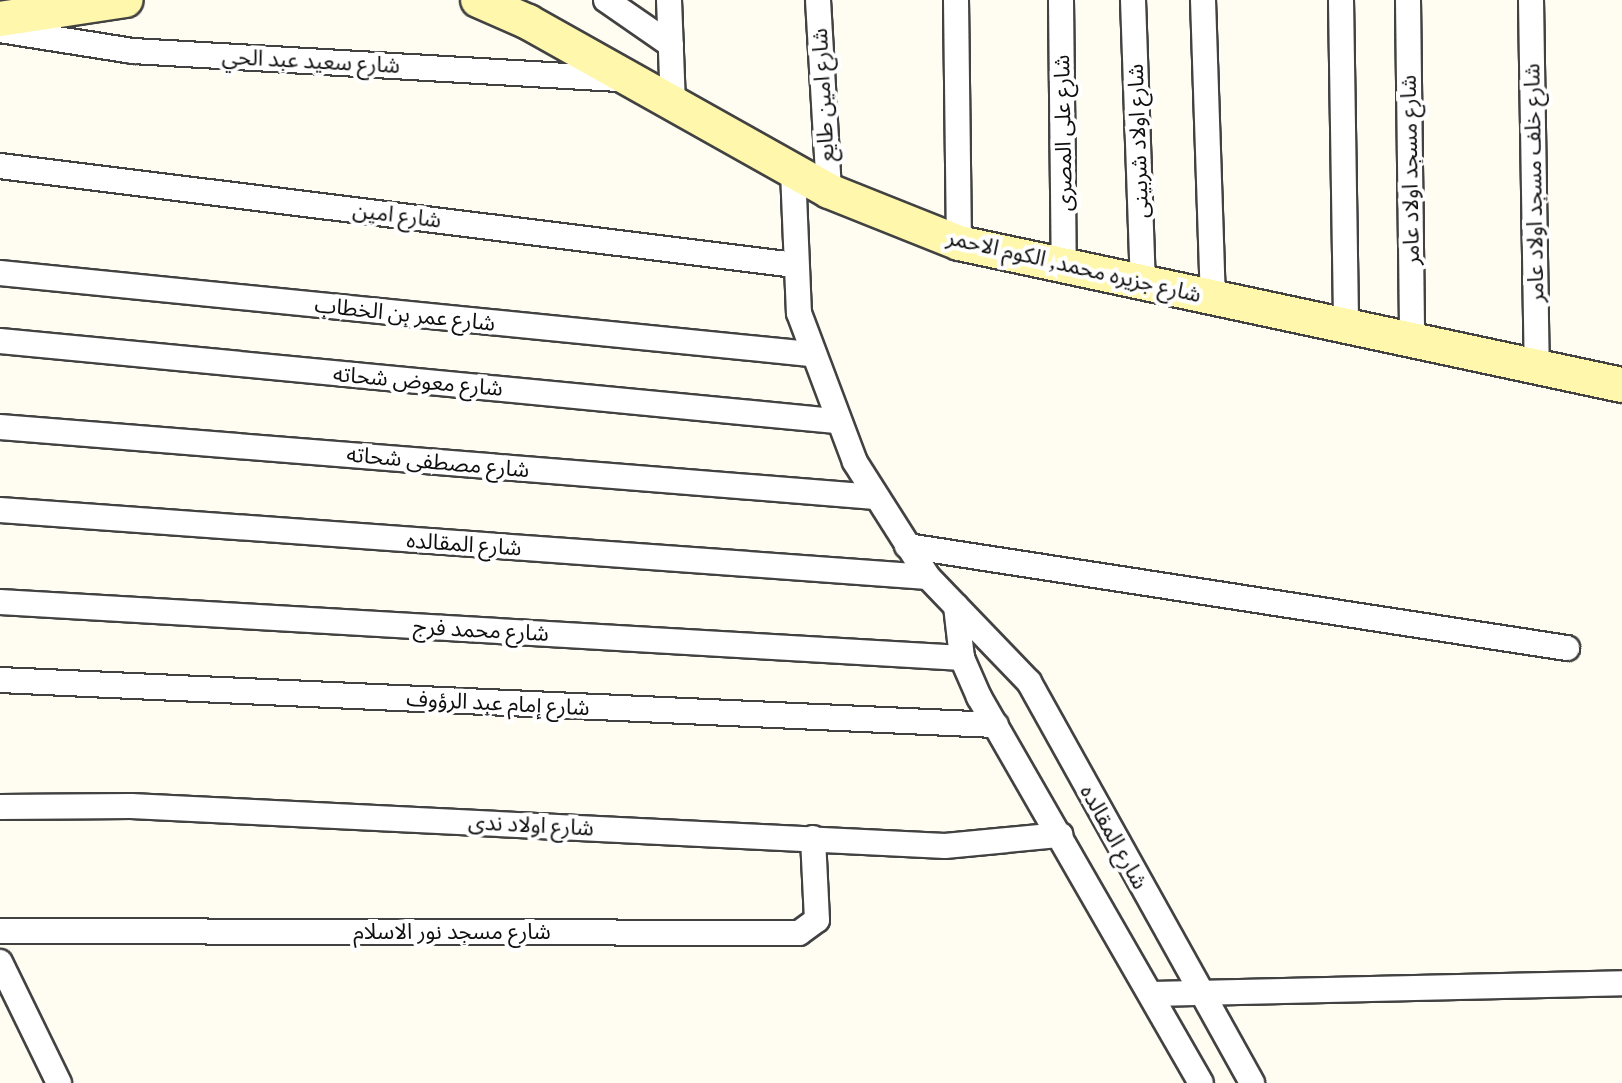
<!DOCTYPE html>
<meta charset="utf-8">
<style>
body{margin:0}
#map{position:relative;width:1622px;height:1083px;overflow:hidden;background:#fffdf1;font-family:"Source Serif 4","Noto Sans Arabic",serif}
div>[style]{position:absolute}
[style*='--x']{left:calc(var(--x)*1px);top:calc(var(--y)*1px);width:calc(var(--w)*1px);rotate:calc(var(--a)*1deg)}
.roads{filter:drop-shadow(2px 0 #424242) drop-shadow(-2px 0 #424242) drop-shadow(0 2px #424242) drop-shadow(0 -2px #424242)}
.street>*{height:24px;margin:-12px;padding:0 12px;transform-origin:12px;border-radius:12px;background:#fff}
.secondary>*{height:34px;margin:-17px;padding:0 17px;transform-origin:17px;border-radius:17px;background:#fff7ac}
span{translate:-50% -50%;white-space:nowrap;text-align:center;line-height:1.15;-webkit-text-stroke:8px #fff;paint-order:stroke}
.street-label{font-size:22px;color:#0f0f0f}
</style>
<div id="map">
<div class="roads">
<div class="street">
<div style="--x:606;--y:0;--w:79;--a:34.7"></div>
<div style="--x:669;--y:0;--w:104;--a:87.8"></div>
<div style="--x:818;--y:0;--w:191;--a:86.7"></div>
<div style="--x:956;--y:0;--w:243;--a:89.3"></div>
<div style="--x:1061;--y:0;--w:265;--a:89.4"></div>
<div style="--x:1133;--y:0;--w:282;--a:88"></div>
<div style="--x:1203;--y:0;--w:297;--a:88.1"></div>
<div style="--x:1341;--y:0;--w:326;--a:89.1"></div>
<div style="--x:1408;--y:0;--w:340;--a:89.3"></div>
<div style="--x:1531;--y:0;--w:367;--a:89.1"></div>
<div style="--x:0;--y:30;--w:135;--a:9"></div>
<div style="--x:133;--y:51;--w:491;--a:3.3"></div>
<div style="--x:0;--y:166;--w:801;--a:7.1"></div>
<div style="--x:793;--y:171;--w:142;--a:87.6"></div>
<div style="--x:799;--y:313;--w:159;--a:69.4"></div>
<div style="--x:855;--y:462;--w:136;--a:57.6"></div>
<div style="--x:928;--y:577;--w:146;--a:46.1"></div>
<div style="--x:1029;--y:682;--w:459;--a:60.9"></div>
<div style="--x:0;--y:273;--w:814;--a:5.71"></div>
<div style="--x:0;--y:341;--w:840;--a:5.47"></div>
<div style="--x:0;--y:427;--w:878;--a:4.57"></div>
<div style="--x:0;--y:510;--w:930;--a:4.13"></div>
<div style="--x:907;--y:546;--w:668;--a:8.79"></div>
<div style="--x:0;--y:602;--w:964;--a:3.33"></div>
<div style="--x:956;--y:606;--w:52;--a:83.4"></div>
<div style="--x:962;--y:658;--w:43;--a:66.4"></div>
<div style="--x:979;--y:697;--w:445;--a:60.1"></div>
<div style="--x:0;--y:680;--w:997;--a:2.59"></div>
<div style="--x:0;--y:807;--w:131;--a:-0.4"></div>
<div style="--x:131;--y:806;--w:815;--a:2.81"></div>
<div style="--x:945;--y:846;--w:116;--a:-5.5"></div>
<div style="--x:0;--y:931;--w:799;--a:0.14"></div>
<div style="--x:799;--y:933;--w:22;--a:-36"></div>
<div style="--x:817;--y:920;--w:82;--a:-92.8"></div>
<div style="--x:0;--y:962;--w:135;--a:64"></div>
<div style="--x:1153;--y:994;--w:469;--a:-1.3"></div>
</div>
<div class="secondary">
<div style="--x:478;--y:0;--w:55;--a:23.7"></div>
<div style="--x:528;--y:22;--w:345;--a:29.3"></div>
<div style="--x:829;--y:191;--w:140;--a:21.8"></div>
<div style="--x:959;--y:243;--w:678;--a:12.09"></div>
<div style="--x:0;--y:19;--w:127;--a:-8.6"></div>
</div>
</div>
<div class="street-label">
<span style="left:311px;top:61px;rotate:3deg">شارع سعيد عبد الحي</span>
<span style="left:823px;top:95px;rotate:-93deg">شارع امين طايع</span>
<span style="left:1063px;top:133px;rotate:-91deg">شارع على المصرى</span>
<span style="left:1138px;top:141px;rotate:-92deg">شارع اولاد شربينى</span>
<span style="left:1410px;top:170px;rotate:-91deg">شارع مسجد اولاد عامر</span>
<span style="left:1534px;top:183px;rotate:-91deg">شارع خلف مسجد اولاد عامر</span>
<span style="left:397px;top:215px;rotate:7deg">شارع امين</span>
<span style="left:1074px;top:266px;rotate:13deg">شارع جزيره محمد, الكوم الاحمر</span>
<span style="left:405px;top:314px;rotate:6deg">شارع عمر بن الخطاب</span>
<span style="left:418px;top:381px;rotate:5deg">شارع معوض شحاته</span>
<span style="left:438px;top:462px;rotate:5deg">شارع مصطفى شحاته</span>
<span style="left:464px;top:544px;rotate:4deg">شارع المقالده</span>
<span style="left:481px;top:630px;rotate:3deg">شارع محمد فرج</span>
<span style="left:498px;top:703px;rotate:3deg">شارع إمام عبد الرؤوف</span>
<span style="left:531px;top:825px;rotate:3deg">شارع اولاد ندى</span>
<span style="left:1114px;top:837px;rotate:61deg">شارع المقالده</span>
<span style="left:452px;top:932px">شارع مسجد نور الاسلام</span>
</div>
</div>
